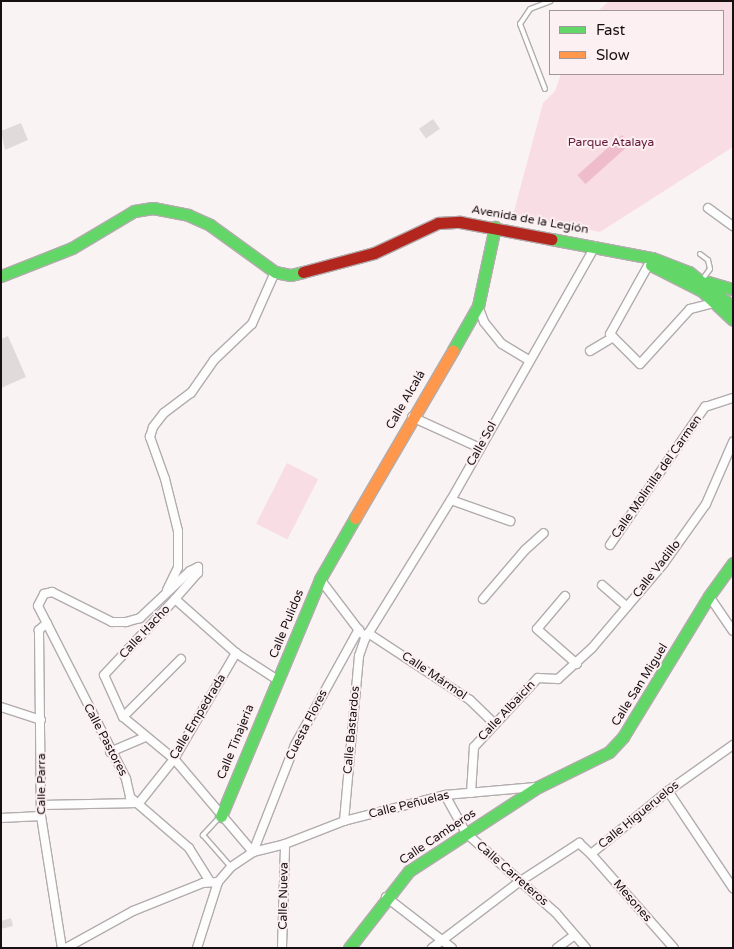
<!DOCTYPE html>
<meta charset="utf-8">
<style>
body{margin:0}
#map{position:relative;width:734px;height:949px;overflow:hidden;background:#faf3f4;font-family:"Varela Round",sans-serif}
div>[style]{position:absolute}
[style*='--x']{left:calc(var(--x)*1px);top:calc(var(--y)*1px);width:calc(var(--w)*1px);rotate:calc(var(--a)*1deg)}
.green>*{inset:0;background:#f9dde4;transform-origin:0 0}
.water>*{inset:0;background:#eebcca;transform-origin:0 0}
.building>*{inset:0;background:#e1dadb;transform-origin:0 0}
.roads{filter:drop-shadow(1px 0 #b2acad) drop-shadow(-1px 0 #b2acad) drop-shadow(0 1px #b2acad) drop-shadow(0 -1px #b2acad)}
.lane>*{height:4px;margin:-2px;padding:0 2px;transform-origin:2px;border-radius:2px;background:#fefdfd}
.street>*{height:8px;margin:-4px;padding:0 4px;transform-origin:4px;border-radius:4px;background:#fefdfd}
.fast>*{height:11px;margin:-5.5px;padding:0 5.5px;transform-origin:5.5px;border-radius:5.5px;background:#63d668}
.slow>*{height:11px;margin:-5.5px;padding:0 5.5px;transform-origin:5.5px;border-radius:5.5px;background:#ff974d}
.jam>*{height:11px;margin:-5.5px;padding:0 5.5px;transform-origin:5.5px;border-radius:5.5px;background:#b3261e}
span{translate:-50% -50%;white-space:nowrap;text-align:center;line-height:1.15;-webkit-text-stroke:4px #fdf0f3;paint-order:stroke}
.park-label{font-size:12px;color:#671938}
.street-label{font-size:12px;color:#170f11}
.frame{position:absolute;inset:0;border:2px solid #170f11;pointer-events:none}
.legend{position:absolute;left:549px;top:10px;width:175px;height:65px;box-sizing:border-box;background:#fdf0f3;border:1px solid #a19699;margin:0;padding:6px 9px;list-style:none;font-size:15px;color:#170f11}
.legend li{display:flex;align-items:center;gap:10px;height:25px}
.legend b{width:25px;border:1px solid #a19699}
</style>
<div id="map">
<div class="green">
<div style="clip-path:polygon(609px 1px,733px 1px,733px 147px,600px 232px,513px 215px,543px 103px,555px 91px,561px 74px,723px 74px,723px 11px,598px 11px)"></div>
<div style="left:287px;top:463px;width:35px;height:68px;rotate:27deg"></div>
</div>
<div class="water">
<div style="left:622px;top:135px;width:12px;height:60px;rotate:48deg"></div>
</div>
<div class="building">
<div style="left:433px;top:119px;width:12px;height:17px;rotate:55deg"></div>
<div style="clip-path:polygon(21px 123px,28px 140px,5px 150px,1px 131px)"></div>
<div style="clip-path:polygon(8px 336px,26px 377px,1px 388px,1px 339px)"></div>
<div style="clip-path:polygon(11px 918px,13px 926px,1px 929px,1px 921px)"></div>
</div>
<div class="roads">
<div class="lane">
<div style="--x:545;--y:89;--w:70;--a:-111"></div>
<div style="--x:520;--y:24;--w:18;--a:-56"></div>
<div style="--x:530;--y:9;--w:22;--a:-21"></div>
<div style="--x:700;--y:254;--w:10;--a:37"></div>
<div style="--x:708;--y:260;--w:9;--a:77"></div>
<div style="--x:710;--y:269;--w:14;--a:126"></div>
<div style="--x:217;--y:820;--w:21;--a:133"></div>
<div style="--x:203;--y:835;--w:43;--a:48.8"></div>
</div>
<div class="street">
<div style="--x:708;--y:208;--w:31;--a:36"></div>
<div style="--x:649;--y:264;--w:80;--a:119.1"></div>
<div style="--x:610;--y:334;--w:42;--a:45"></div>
<div style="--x:640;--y:364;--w:74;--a:-47.7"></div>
<div style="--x:690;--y:309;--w:25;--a:-14"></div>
<div style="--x:478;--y:306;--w:17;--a:69"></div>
<div style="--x:484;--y:322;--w:28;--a:51"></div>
<div style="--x:502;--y:344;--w:31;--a:31"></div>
<div style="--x:590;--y:351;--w:27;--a:-31"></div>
<div style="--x:412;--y:417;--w:75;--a:24.5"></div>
<div style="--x:451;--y:500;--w:63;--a:19.6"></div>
<div style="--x:610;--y:545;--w:168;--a:-55.5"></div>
<div style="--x:705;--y:407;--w:29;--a:-18"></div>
<div style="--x:198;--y:567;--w:9;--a:153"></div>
<div style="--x:190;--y:571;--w:69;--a:136.8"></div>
<div style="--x:140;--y:618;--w:15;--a:164"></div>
<div style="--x:126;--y:622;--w:14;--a:180"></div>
<div style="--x:112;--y:622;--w:67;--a:-153.4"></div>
<div style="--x:52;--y:592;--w:8;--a:166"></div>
<div style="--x:44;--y:594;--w:13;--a:117"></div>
<div style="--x:38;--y:606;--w:194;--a:63"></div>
<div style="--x:126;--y:779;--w:18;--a:77"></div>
<div style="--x:130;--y:797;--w:78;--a:40.8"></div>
<div style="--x:189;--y:848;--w:40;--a:58"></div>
<div style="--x:320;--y:579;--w:68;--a:52.8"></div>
<div style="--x:602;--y:585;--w:33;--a:41"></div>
<div style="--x:167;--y:590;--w:25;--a:-64"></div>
<div style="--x:178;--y:567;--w:36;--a:-90"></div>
<div style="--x:178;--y:531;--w:54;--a:-104"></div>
<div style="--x:165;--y:479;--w:45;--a:-109.7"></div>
<div style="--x:150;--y:437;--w:10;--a:-73"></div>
<div style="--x:153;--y:427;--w:18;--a:-52"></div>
<div style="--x:164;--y:413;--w:34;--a:-37"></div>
<div style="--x:191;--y:393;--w:40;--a:-55.1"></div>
<div style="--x:214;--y:360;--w:52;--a:-43.5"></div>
<div style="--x:252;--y:324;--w:57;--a:-66.1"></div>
<div style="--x:565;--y:596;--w:43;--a:130.3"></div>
<div style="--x:537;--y:629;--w:53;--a:41.2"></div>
<div style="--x:709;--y:596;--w:42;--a:55.6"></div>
<div style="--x:175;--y:599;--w:35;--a:-49"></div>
<div style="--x:198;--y:573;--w:6;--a:-90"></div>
<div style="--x:483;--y:599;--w:65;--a:-49.4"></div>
<div style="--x:525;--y:550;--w:25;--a:-42"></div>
<div style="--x:47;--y:623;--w:11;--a:139"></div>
<div style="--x:39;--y:630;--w:186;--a:89.4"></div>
<div style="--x:41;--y:816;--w:134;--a:81"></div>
<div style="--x:368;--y:633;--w:122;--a:33.3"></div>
<div style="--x:470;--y:700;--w:35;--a:44"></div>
<div style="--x:1;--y:707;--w:42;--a:18"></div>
<div style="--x:123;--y:717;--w:82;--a:-45"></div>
<div style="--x:110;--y:752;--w:39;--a:-23"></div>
<div style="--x:668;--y:791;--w:117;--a:56.2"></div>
<div style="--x:471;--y:793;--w:46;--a:-86.3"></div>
<div style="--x:474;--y:747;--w:94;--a:-47.2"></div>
<div style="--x:538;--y:678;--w:20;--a:3"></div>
<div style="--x:558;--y:679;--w:46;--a:-42.4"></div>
<div style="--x:592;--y:648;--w:111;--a:-49.7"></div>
<div style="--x:664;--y:563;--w:72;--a:-54.6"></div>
<div style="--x:706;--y:504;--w:68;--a:-66.5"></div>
<div style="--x:445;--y:795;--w:43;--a:61.1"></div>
<div style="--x:466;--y:833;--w:120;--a:41.6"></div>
<div style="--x:556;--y:913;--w:46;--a:49.4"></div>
<div style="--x:41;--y:805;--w:98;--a:-1.2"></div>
<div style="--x:139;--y:803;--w:56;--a:-51.5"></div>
<div style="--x:174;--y:759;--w:123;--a:-59.7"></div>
<div style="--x:1;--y:818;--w:40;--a:-2.9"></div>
<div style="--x:344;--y:821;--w:166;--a:-84.8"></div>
<div style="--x:359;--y:656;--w:18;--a:-71"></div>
<div style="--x:365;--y:639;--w:163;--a:-58.3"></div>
<div style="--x:451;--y:500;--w:292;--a:-60.4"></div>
<div style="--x:253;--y:852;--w:122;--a:-130.3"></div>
<div style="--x:174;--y:759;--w:66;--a:-140.5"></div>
<div style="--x:123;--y:717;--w:46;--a:-114.3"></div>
<div style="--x:104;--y:675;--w:104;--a:-46.9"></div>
<div style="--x:175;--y:599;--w:81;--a:41.5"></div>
<div style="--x:236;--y:653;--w:48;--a:33"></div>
<div style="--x:253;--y:852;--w:115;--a:-68.6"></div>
<div style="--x:295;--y:745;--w:132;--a:-61.1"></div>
<div style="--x:591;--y:854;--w:125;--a:48.6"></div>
<div style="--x:386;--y:897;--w:83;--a:37.7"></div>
<div style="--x:66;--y:948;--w:77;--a:-28.9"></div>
<div style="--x:133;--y:911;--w:75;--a:-21.8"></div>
<div style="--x:203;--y:883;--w:15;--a:-4"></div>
<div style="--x:218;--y:882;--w:20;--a:-49"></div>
<div style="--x:231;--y:867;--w:27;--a:-34"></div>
<div style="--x:253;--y:852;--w:33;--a:-14"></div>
<div style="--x:285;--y:844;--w:63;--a:-21.3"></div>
<div style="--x:344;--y:821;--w:104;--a:-14.4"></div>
<div style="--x:445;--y:795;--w:91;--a:-5"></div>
<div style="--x:197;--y:948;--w:69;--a:-72.3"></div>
<div style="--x:282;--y:948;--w:104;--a:-88.3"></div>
<div style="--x:432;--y:948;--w:109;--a:-37.2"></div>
<div style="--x:519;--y:882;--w:72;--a:-33"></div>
<div style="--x:579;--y:843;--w:16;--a:43"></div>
<div style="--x:591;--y:854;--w:99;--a:-39.3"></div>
<div style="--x:668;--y:791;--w:80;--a:-35.3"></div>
<div style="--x:557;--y:948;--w:22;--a:-36"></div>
</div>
<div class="fast">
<div style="--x:551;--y:239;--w:103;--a:10.7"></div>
<div style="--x:652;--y:258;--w:40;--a:21"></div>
<div style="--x:689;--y:272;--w:56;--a:38.5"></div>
<div style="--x:651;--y:265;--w:57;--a:27"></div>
<div style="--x:702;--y:291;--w:42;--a:43.1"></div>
<div style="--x:1;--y:276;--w:76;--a:-21.5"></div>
<div style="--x:72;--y:248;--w:72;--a:-30.8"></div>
<div style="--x:134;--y:211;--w:19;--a:-9"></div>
<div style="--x:153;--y:208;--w:36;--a:11"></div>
<div style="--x:188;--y:215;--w:24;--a:24"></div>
<div style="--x:210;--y:225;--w:80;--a:35.9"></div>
<div style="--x:275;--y:272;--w:16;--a:11"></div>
<div style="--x:291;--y:275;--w:12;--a:-14"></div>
<div style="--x:708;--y:282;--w:26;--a:16"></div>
<div style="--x:453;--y:350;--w:51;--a:-60.4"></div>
<div style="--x:478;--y:306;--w:81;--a:-77.9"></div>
<div style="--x:221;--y:816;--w:257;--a:-67.3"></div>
<div style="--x:320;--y:579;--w:70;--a:-60.2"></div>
<div style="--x:349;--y:948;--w:98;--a:-52.1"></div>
<div style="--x:409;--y:871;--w:154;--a:-33.1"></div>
<div style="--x:538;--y:787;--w:79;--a:-26.2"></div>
<div style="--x:609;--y:752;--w:21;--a:-47"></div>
<div style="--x:623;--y:737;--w:165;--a:-58.6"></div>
<div style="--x:709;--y:596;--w:41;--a:-54"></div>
</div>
<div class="slow">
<div style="--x:355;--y:518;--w:194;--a:-59.7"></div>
</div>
<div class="jam">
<div style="--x:303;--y:272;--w:73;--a:-15"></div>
<div style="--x:374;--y:253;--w:71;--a:-25.1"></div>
<div style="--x:438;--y:223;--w:22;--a:-3"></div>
<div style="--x:460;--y:222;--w:93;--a:10.6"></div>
</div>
</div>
<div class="park-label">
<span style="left:611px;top:143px">Parque Atalaya</span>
</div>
<div class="street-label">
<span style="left:530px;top:220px;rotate:10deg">Avenida de la Legión</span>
<span style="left:406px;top:400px;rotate:-60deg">Calle Alcalá</span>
<span style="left:482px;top:444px;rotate:-61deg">Calle Sol</span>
<span style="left:657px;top:477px;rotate:-55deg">Calle Molinilla del Carmen</span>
<span style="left:657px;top:569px;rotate:-52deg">Calle Vadillo</span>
<span style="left:287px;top:624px;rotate:-68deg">Calle Pulidos</span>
<span style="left:145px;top:632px;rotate:-47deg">Calle Hacho</span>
<span style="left:434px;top:676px;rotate:34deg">Calle Mármol</span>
<span style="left:640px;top:685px;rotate:-58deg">Calle San Miguel</span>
<span style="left:507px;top:711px;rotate:-47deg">Calle Albaicín</span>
<span style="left:198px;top:717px;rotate:-59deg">Calle Empedrada</span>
<span style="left:307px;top:725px;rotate:-63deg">Cuesta Flores</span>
<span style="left:352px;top:730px;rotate:-85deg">Calle Bastardos</span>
<span style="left:105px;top:740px;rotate:62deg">Calle Pastores</span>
<span style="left:236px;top:742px;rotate:-68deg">Calle Tinajería</span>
<span style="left:42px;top:784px;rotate:-90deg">Calle Parra</span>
<span style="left:409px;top:805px;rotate:-14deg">Calle Peñuelas</span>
<span style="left:639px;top:815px;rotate:-39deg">Calle Higueruelos</span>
<span style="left:438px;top:837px;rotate:-34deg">Calle Camberos</span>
<span style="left:512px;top:874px;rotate:41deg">Calle Carreteros</span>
<span style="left:284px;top:896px;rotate:-89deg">Calle Nueva</span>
<span style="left:632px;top:901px;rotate:49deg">Mesones</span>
</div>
<div class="frame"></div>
<ul class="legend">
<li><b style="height:6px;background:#63d668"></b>Fast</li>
<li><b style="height:6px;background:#ff974d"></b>Slow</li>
</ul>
</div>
